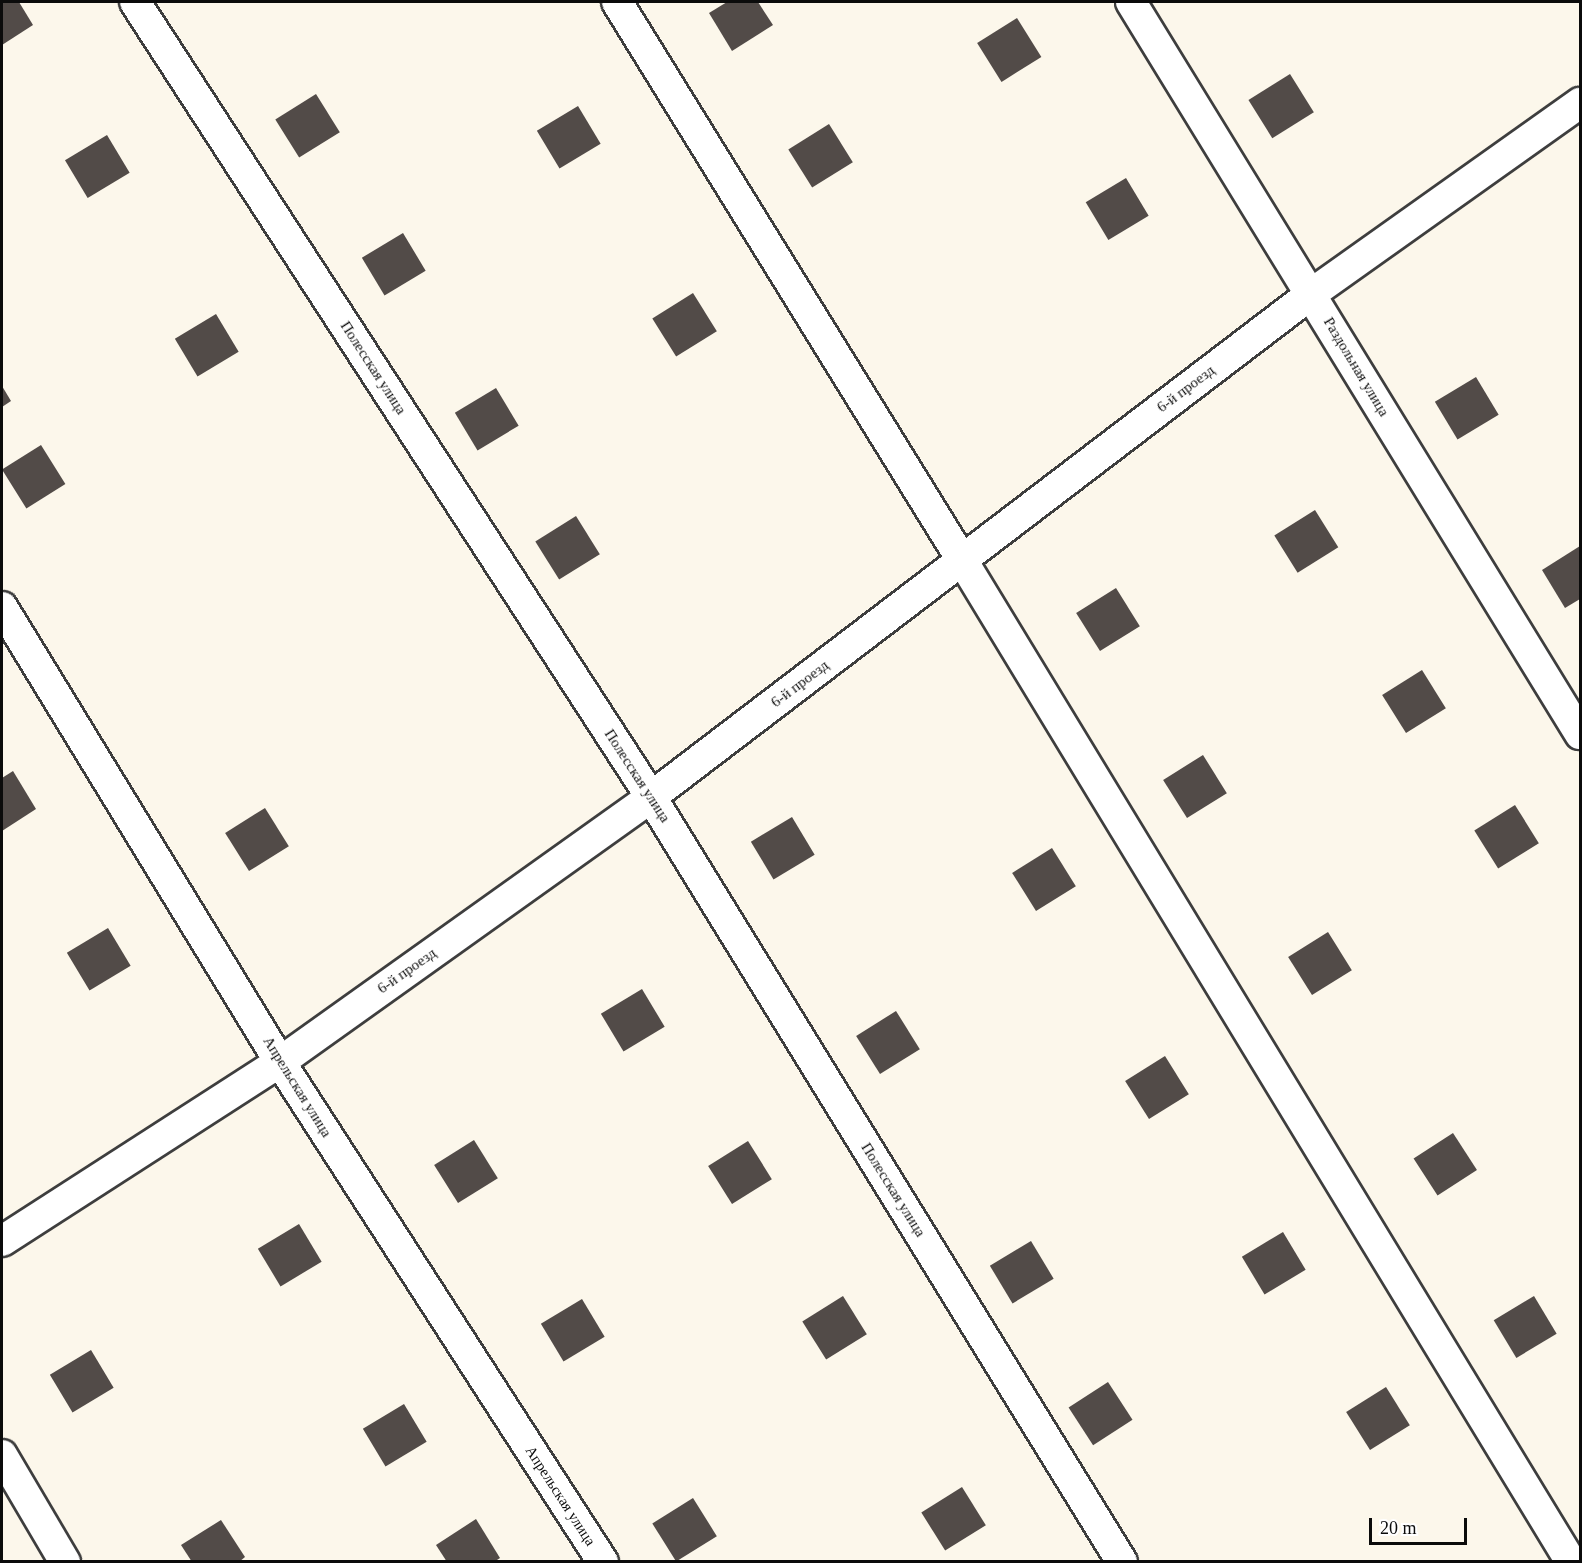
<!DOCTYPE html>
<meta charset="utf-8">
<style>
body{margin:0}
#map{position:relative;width:1582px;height:1563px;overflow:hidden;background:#fcf7eb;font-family:"Times New Roman",serif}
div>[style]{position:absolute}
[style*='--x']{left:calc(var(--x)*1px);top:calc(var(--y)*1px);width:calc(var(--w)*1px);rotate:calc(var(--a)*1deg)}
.building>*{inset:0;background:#524b48;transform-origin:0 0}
.roads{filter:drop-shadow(2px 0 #3e3e3e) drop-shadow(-2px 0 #3e3e3e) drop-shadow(0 2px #3e3e3e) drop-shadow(0 -2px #3e3e3e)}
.minor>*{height:30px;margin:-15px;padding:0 15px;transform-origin:15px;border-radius:15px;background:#fff}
span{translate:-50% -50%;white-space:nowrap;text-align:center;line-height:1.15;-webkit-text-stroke:6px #fff;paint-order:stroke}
.street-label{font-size:15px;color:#0b0b0b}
.frame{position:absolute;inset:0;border:3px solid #0b0b0b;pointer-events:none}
.scale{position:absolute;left:1369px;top:1518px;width:98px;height:27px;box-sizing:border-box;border:3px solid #0b0b0b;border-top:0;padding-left:8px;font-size:18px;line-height:21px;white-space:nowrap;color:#0b0b0b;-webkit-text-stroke:4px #fff;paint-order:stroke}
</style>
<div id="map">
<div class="building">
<div style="clip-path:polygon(2px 2px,19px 2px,33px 25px,2px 45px)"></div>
<div style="clip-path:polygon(727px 2px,758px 2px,773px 25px,732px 51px,709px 13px)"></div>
<div style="left:1017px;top:18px;width:46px;height:47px;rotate:58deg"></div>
<div style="left:1290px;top:74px;width:45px;height:49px;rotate:58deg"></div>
<div style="left:316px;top:94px;width:45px;height:48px;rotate:58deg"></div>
<div style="left:578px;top:106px;width:44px;height:48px;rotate:59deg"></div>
<div style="left:829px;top:124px;width:45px;height:48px;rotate:58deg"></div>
<div style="left:107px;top:135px;width:44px;height:49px;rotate:59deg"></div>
<div style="left:1126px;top:178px;width:44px;height:47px;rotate:59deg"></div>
<div style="left:403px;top:233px;width:44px;height:48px;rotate:59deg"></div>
<div style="left:693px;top:293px;width:45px;height:48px;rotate:58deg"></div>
<div style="left:216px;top:314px;width:44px;height:48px;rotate:59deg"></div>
<div style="left:1476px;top:377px;width:44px;height:48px;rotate:59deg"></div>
<div style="clip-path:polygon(2px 386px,11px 401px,2px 407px)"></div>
<div style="left:496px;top:388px;width:44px;height:48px;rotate:59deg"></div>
<div style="left:41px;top:445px;width:46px;height:46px;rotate:58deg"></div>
<div style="left:1315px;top:510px;width:44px;height:48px;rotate:58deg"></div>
<div style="left:576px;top:516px;width:45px;height:48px;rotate:58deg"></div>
<div style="clip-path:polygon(1580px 546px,1580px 599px,1565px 608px,1542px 570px)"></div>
<div style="left:1116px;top:588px;width:45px;height:47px;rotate:58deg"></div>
<div style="left:1422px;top:670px;width:45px;height:47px;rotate:58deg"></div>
<div style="left:1203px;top:755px;width:45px;height:47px;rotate:58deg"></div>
<div style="clip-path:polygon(13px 771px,36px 809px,2px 831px,2px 778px)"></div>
<div style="left:1515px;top:805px;width:45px;height:48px;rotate:58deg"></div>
<div style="left:265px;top:808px;width:45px;height:47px;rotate:58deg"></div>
<div style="left:792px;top:817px;width:44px;height:48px;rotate:59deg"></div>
<div style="left:1052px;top:848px;width:45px;height:47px;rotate:58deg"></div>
<div style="left:108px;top:928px;width:44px;height:48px;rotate:59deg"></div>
<div style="left:1328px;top:932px;width:45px;height:47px;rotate:58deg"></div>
<div style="left:642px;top:989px;width:44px;height:48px;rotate:59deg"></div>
<div style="left:896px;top:1011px;width:45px;height:47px;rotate:58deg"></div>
<div style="left:1165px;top:1056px;width:45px;height:47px;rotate:58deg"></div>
<div style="left:1453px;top:1133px;width:44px;height:47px;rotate:57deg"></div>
<div style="left:474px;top:1140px;width:45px;height:47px;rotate:58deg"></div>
<div style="left:748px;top:1141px;width:45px;height:47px;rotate:58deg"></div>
<div style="left:299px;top:1224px;width:44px;height:48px;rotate:59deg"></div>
<div style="left:1283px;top:1232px;width:44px;height:48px;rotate:59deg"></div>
<div style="left:1031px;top:1241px;width:44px;height:48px;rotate:59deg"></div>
<div style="left:843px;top:1296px;width:45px;height:48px;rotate:58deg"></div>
<div style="left:1534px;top:1296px;width:44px;height:47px;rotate:59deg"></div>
<div style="left:582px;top:1299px;width:44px;height:48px;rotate:59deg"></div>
<div style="left:91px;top:1350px;width:44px;height:48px;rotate:59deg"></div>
<div style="left:1108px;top:1382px;width:45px;height:47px;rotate:57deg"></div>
<div style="left:1386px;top:1387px;width:45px;height:47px;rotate:58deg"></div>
<div style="left:404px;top:1404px;width:44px;height:48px;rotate:59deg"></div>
<div style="left:962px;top:1487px;width:45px;height:48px;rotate:58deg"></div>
<div style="left:693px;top:1498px;width:45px;height:48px;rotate:58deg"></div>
<div style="clip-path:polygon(476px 1519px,500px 1558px,494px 1562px,447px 1562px,436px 1545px)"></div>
<div style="clip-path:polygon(221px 1520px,245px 1557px,239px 1562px,192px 1562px,181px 1545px)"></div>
</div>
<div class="roads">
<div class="minor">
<div style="--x:135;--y:2;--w:948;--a:57.01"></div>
<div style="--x:651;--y:797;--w:898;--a:58.38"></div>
<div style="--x:617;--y:2;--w:656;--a:58.27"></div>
<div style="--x:962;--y:560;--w:1173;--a:58.71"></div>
<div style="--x:1131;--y:2;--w:859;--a:58.48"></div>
<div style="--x:2;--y:607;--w:533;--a:58.58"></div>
<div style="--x:280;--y:1062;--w:595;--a:57.14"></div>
<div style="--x:2;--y:1241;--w:331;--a:-32.8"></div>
<div style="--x:280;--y:1062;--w:456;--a:-35.5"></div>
<div style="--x:651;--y:797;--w:830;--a:-37.31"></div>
<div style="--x:1311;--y:294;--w:330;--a:-35.4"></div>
<div style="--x:2;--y:1455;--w:124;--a:59.5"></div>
</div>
</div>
<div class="street-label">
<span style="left:1356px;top:367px;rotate:59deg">Раздольная улица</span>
<span style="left:373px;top:368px;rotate:57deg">Полесская улица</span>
<span style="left:1186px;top:389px;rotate:-37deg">6-й проезд</span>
<span style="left:800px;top:684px;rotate:-37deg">6-й проезд</span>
<span style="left:637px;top:776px;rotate:57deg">Полесская улица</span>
<span style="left:407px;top:971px;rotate:-35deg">6-й проезд</span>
<span style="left:297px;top:1087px;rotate:58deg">Апрельская улица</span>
<span style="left:893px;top:1190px;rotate:58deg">Полесская улица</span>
<span style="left:560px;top:1496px;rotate:57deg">Апрельская улица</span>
</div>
<div class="frame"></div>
<div class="scale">20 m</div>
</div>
